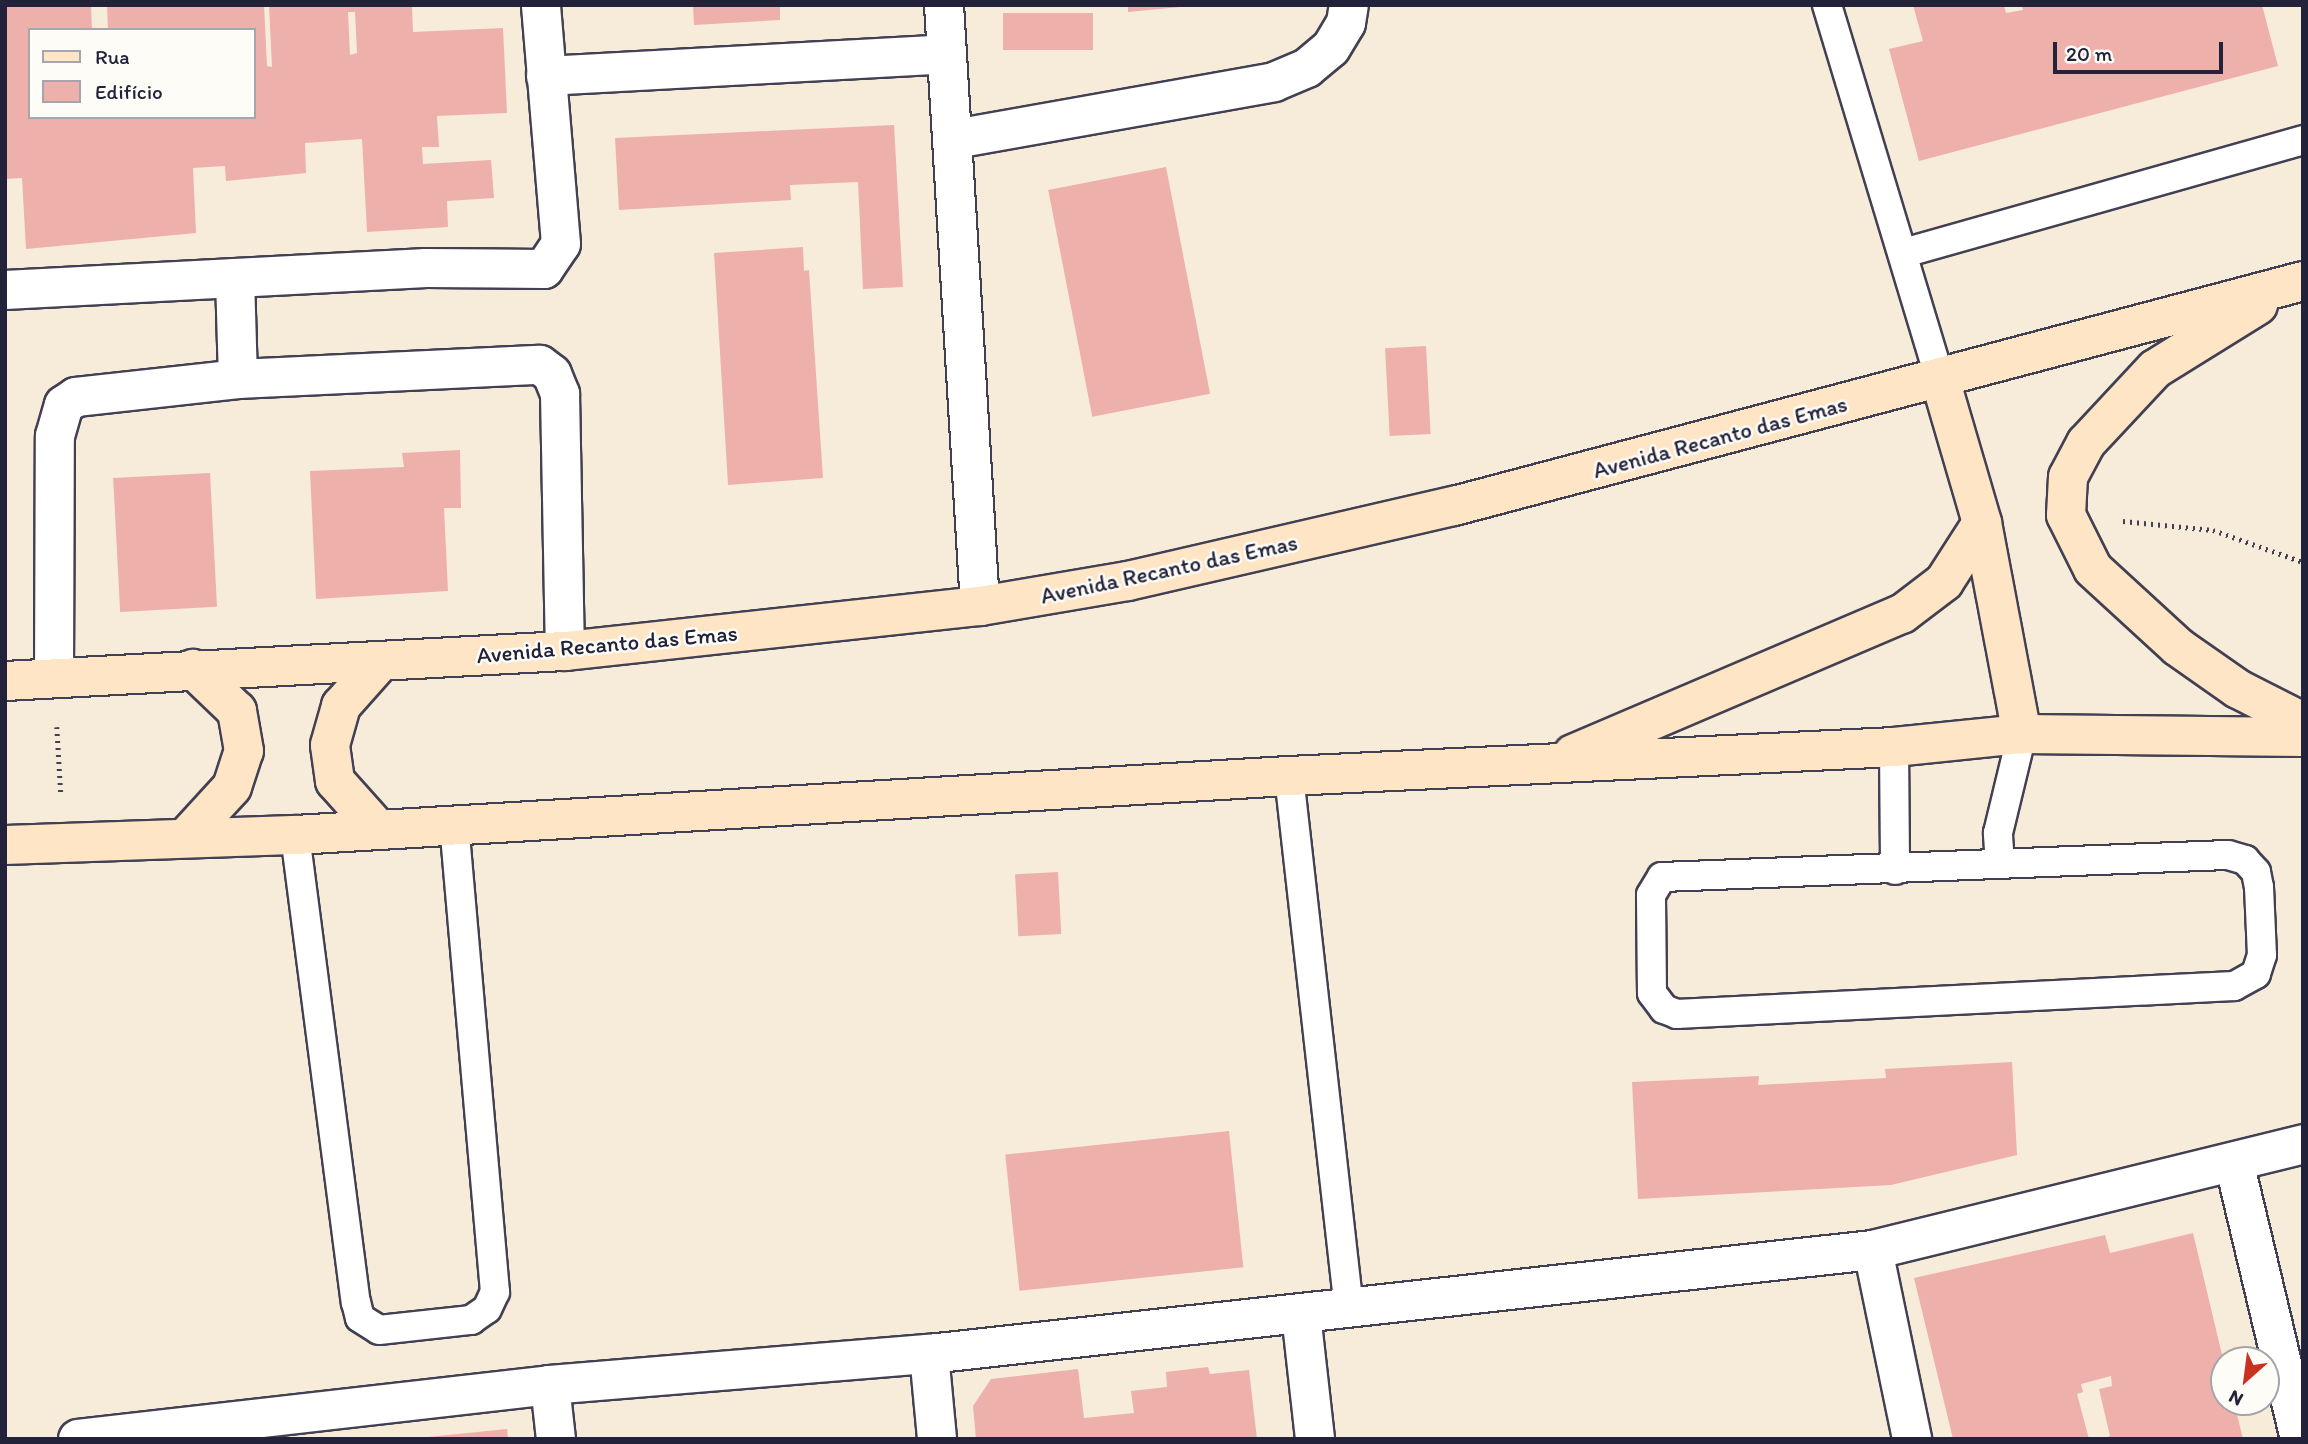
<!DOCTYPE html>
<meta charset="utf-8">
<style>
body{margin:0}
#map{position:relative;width:2308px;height:1444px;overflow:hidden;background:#f7ecd9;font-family:Itim,sans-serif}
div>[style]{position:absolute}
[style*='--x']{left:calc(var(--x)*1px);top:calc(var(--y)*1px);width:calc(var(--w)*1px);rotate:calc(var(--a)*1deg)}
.building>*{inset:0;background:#eeb0ab;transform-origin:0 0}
.path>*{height:4.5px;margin-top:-2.25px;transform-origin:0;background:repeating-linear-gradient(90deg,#424053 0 2px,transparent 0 7px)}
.roads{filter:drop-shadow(2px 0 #424053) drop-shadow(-2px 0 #424053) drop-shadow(0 2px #424053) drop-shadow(0 -2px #424053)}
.lane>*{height:28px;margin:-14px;padding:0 14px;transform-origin:14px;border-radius:14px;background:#fff}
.street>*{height:38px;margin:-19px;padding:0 19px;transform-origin:19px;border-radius:19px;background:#fff}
.secondary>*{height:38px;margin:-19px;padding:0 19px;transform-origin:19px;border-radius:19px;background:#fee5c5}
span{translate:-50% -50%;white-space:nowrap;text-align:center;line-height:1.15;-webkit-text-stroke:5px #fdfcf7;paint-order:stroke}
.street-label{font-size:23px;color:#22223b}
.frame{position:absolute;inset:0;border:7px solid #22223b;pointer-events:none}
.legend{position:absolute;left:28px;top:28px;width:228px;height:91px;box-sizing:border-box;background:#fdfcf7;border:2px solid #a5a5ac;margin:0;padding:9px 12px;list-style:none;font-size:21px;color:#22223b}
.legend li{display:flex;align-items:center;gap:14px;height:35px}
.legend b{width:35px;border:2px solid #a5a5ac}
.north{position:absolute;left:2210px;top:1346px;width:70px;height:70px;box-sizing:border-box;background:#fdfcf7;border:2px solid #a5a5ac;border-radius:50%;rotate:208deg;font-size:19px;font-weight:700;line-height:28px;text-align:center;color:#22223b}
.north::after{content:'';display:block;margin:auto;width:24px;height:32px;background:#c8321e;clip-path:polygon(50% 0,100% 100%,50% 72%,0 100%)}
.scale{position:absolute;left:2053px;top:42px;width:170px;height:32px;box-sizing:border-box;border:4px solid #22223b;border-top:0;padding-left:9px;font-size:21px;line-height:24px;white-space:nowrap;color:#22223b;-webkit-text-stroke:5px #fdfcf7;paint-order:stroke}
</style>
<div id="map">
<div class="building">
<div style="clip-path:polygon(evenodd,5px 5px,91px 5px,92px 30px,30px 30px,30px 117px,254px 117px,254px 30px,108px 30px,107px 5px,264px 5px,267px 66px,272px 67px,269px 5px,412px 5px,413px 32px,503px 28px,507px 113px,437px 116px,439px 147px,422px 147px,423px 164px,491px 160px,494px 198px,447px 201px,448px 227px,367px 232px,362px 139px,305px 143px,306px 173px,226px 181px,225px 166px,193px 168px,196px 233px,26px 249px,22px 178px,5px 179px,5px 5px,348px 12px,355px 12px,357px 53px,350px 55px,348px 12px)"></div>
<div style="clip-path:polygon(693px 5px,780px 5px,780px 20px,694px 25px)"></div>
<div style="clip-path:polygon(1128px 5px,1180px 5px,1180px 7px,1128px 12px)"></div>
<div style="clip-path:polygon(1913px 5px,2004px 5px,2006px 13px,2023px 10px,2022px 5px,2262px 5px,2278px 66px,1919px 161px,1889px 49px,1923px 41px)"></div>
<div style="left:1093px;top:13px;width:37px;height:90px;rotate:90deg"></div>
<div style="clip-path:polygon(894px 125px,903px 287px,863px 289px,858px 182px,790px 185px,791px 200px,619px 210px,615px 138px)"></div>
<div style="left:1166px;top:167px;width:231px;height:120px;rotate:79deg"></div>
<div style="clip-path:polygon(803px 247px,804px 271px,809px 270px,823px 478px,728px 485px,714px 253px)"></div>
<div style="left:1426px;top:346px;width:88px;height:41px;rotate:87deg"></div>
<div style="clip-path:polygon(460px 450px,461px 508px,444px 508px,448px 591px,316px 599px,310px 471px,404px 467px,402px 453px)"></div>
<div style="left:210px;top:473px;width:134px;height:97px;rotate:87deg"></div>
<div style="left:1058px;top:872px;width:62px;height:43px;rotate:87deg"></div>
<div style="clip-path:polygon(2012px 1062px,2017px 1155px,1891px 1185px,1638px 1199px,1632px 1082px,1759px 1076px,1758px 1085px,1886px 1078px,1885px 1069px)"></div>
<div style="left:1229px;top:1131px;width:137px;height:225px;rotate:84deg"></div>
<div style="clip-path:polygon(2193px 1233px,2224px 1363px,2224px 1402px,2234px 1402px,2243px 1439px,2102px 1439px,2110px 1436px,2099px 1389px,2112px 1386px,2111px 1376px,2081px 1384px,2083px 1392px,2077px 1394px,2089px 1439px,1953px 1439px,1914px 1278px,2105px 1235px,2110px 1253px)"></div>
<div style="clip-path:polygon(1208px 1367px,1210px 1374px,1249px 1370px,1257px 1439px,976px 1439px,973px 1406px,991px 1379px,1078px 1369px,1084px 1418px,1134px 1413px,1131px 1391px,1167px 1387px,1166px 1372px)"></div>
<div style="clip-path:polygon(507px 1429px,508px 1439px,428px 1439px,428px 1437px)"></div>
</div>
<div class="path">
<div style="--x:2123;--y:521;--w:90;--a:5.7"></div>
<div style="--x:2213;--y:530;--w:96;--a:19.6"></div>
<div style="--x:57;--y:727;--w:68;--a:86.6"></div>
</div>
<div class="roads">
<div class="lane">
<div style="--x:1827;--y:5;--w:391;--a:73.2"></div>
<div style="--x:1904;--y:253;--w:415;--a:-15.8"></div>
<div style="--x:1894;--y:747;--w:123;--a:89.5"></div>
<div style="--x:1289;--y:776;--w:536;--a:83.58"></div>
<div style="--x:295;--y:835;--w:471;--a:82.6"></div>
<div style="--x:356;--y:1302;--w:16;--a:76"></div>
<div style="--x:360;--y:1318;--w:22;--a:32"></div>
<div style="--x:379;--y:1330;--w:93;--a:-6.2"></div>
<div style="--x:471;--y:1320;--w:19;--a:-35"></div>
<div style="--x:487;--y:1309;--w:19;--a:-65"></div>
<div style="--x:495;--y:1292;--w:469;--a:-95"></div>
<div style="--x:2228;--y:855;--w:18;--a:16"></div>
<div style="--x:2245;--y:860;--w:16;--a:47"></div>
<div style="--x:2256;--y:872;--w:15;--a:79"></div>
<div style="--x:2259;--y:887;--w:68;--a:87.5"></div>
<div style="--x:2262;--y:955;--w:20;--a:108"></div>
<div style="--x:2256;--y:974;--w:25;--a:151"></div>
<div style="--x:2234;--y:986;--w:558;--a:177.12"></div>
<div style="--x:1677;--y:1014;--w:14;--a:-159"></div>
<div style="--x:1664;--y:1009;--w:20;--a:-127"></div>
<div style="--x:1652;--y:993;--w:98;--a:-90.6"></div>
<div style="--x:1651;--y:895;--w:21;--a:-59"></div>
<div style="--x:1662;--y:877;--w:566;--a:-2.23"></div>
<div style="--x:2000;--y:864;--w:31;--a:-94"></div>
<div style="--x:1998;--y:833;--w:102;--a:-76.4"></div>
</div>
<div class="street">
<div style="--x:944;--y:5;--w:602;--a:86.57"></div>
<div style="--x:546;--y:76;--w:401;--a:-3.1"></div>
<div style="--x:955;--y:139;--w:324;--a:-10.1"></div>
<div style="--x:1274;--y:82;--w:36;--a:-23"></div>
<div style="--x:1307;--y:68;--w:31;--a:-40"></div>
<div style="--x:1331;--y:48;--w:29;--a:-59"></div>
<div style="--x:1346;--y:23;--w:18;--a:-81"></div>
<div style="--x:235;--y:278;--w:101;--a:88.3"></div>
<div style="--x:5;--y:290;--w:422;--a:-3"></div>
<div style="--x:426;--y:268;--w:118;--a:0.5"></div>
<div style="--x:544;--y:269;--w:30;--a:-56"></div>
<div style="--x:561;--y:244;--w:240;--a:-94.8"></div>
<div style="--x:54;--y:678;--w:242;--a:-89.8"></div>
<div style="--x:55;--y:436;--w:32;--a:-74"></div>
<div style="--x:64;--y:405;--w:14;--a:-34"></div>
<div style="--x:76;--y:397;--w:163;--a:-6.3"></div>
<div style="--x:238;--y:379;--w:302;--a:-2.7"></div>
<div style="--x:540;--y:365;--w:15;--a:37"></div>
<div style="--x:552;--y:374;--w:22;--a:68"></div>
<div style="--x:560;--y:394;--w:257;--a:88.9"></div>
<div style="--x:2234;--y:1162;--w:285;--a:76.6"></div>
<div style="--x:1873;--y:1250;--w:193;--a:78.3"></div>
<div style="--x:1301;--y:1314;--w:126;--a:83.6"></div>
<div style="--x:929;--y:1354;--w:85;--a:84.6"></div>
<div style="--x:550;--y:1385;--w:54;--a:83.7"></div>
<div style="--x:78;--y:1439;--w:475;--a:-6.5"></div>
<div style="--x:550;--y:1385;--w:380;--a:-4.7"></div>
<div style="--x:929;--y:1354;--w:950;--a:-6.29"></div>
<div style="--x:1873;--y:1250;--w:443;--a:-13.8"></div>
</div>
<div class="secondary">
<div style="--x:2258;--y:305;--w:121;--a:148.1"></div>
<div style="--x:2155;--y:369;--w:101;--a:133"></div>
<div style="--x:2086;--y:443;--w:38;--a:118"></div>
<div style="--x:2068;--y:477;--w:38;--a:93"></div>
<div style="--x:2066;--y:515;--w:60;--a:63.4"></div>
<div style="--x:2093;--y:569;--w:115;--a:42.5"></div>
<div style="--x:2178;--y:647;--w:73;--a:35"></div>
<div style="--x:2238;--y:689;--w:73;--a:26.9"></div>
<div style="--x:1940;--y:379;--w:150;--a:73.7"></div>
<div style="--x:1982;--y:523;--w:215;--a:79.3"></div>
<div style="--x:5;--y:681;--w:561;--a:-3.07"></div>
<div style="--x:565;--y:651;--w:417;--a:-6.2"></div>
<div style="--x:980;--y:606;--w:150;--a:-9.6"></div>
<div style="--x:1128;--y:581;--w:335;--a:-13"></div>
<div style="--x:1454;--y:506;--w:878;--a:-14.84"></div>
<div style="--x:1573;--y:754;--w:358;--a:-23.1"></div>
<div style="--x:1902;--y:614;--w:53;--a:-37.3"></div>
<div style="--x:1944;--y:582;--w:70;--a:-57.2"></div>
<div style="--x:377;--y:828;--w:63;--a:-131.8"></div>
<div style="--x:335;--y:781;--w:36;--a:-98"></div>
<div style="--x:330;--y:745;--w:41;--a:-74.2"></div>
<div style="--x:341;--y:706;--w:57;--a:-48.5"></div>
<div style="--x:188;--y:835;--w:65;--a:-47.5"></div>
<div style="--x:232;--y:787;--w:38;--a:-72"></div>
<div style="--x:244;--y:751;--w:41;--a:-99.9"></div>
<div style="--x:237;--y:711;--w:61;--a:-136.3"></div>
<div style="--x:5;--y:845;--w:290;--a:-2"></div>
<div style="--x:295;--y:835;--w:996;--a:-3.4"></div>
<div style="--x:1289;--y:776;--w:606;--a:-2.74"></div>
<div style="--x:1894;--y:747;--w:129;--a:-5.8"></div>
<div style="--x:2022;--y:734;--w:281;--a:0.6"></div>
</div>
</div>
<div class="street-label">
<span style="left:1720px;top:437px;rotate:-15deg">Avenida Recanto das Emas</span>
<span style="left:1169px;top:569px;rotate:-12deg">Avenida Recanto das Emas</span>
<span style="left:607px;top:644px;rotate:-5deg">Avenida Recanto das Emas</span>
</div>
<div class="frame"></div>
<ul class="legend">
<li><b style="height:9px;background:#fee5c5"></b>Rua</li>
<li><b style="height:19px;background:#eeb0ab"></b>Edifício</li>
</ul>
<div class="north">N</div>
<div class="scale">20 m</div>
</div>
